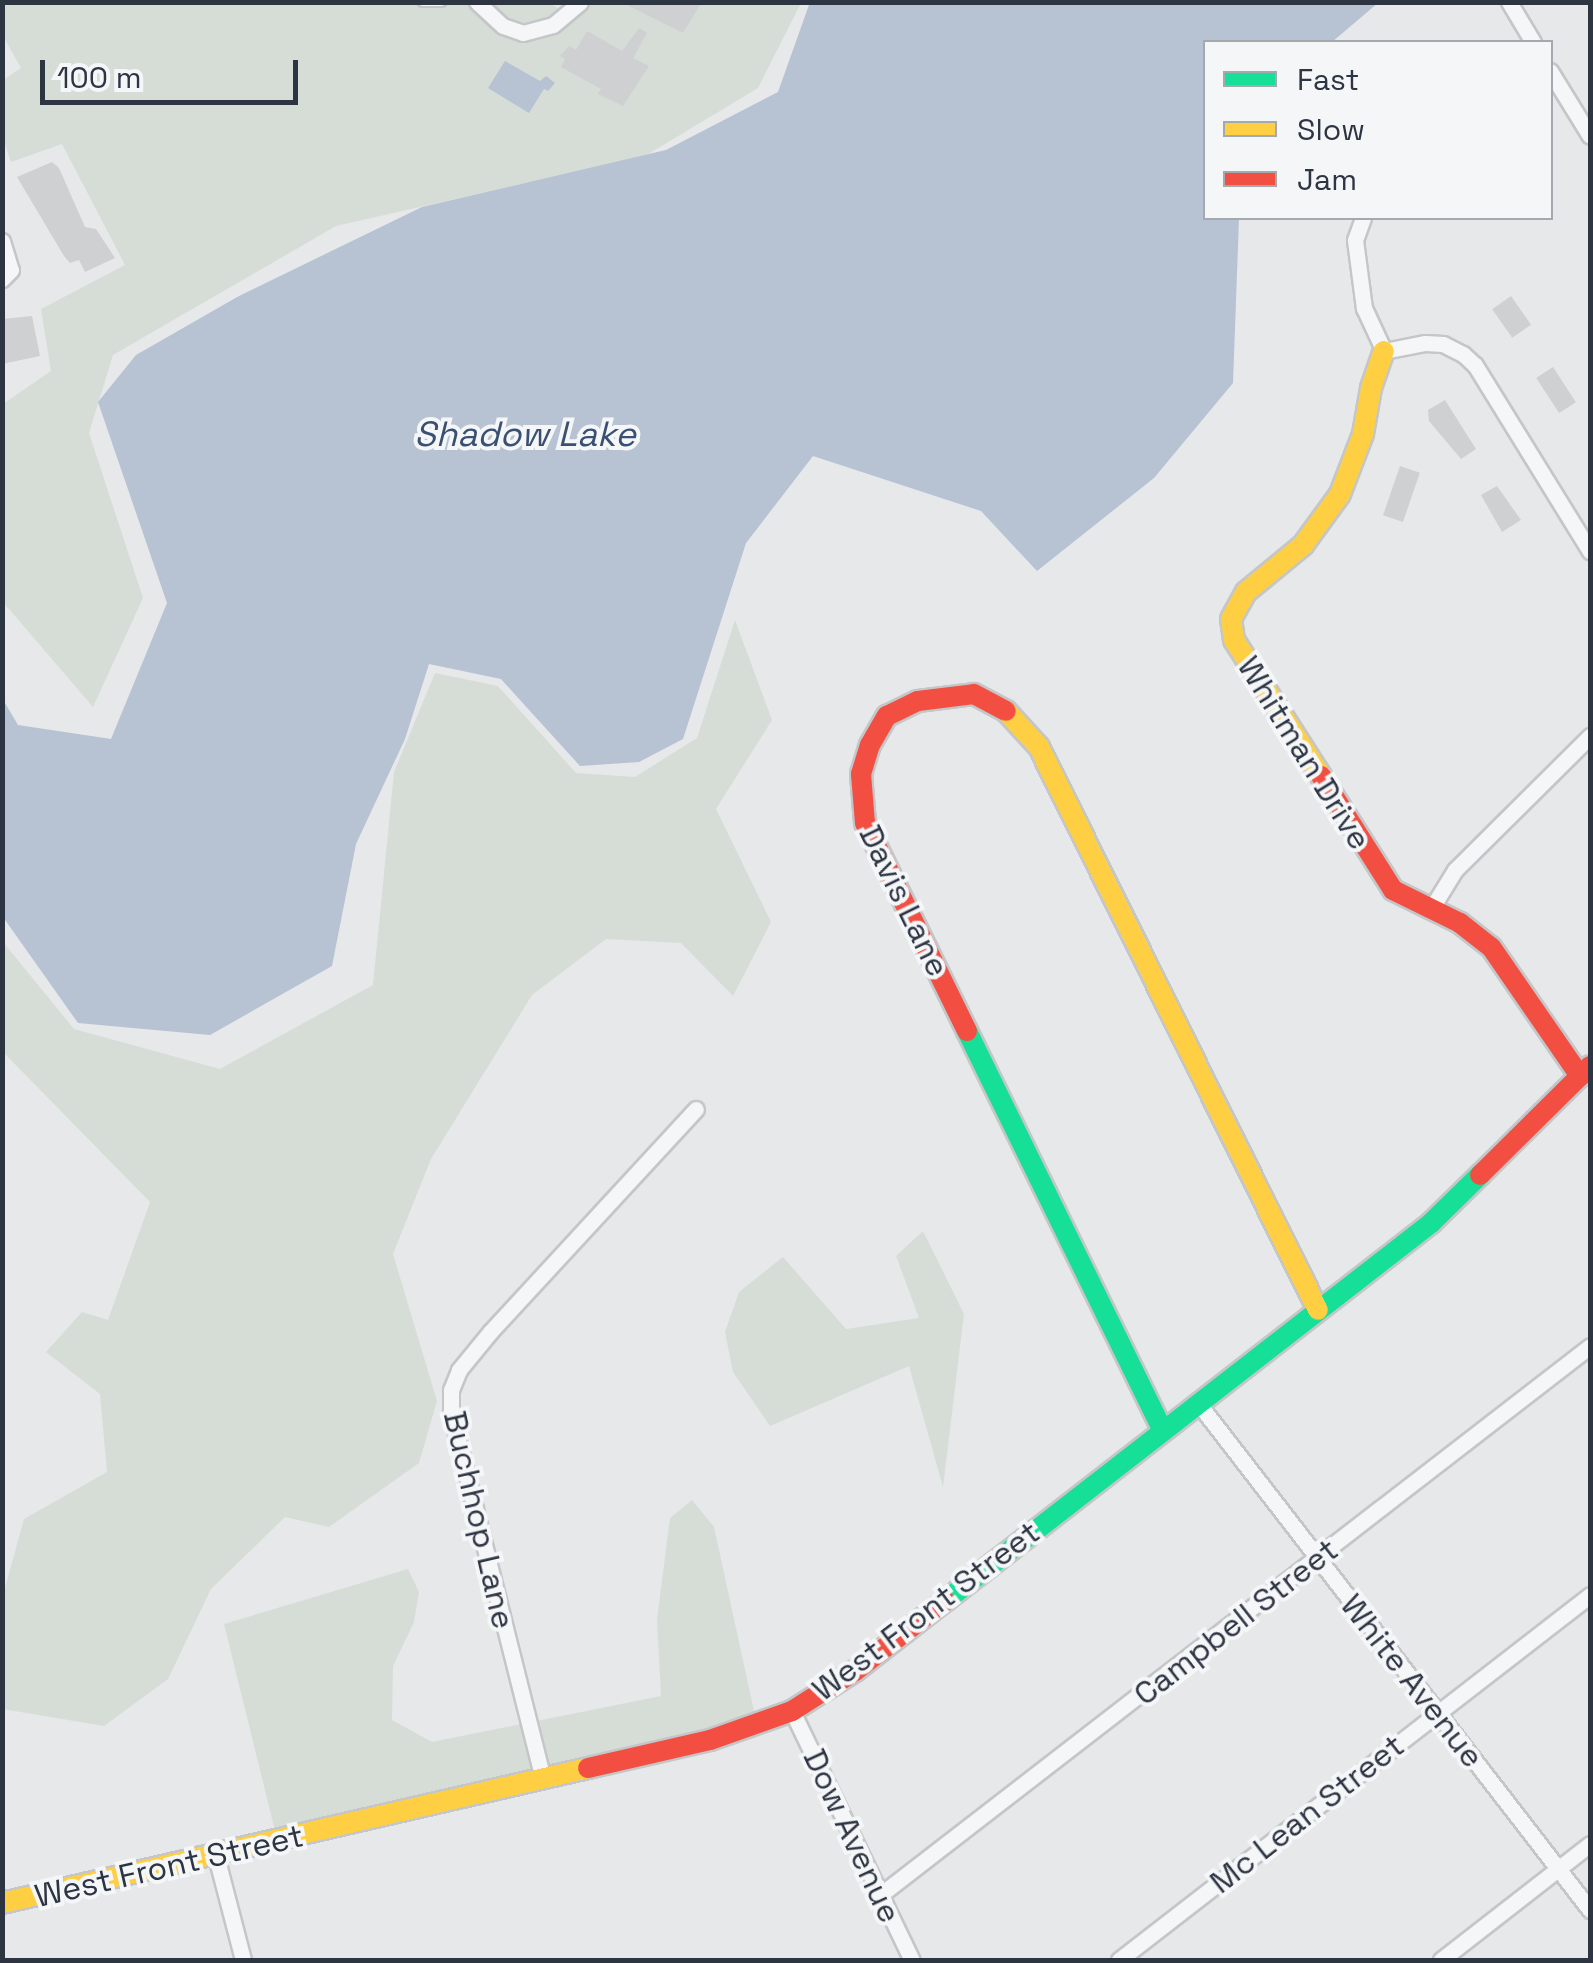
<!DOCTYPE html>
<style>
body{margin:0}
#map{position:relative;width:1593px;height:1963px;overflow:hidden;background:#e6e8ea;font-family:"Space Grotesk",sans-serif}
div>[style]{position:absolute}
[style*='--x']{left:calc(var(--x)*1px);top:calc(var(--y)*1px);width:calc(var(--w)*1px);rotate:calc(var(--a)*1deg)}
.green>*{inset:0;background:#d6ddd6}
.water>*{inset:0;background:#b7c2d2}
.building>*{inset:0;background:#ced0d2;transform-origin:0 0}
.roads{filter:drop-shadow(2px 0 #c4c6c8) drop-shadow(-2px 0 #c4c6c8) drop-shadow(0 2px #c4c6c8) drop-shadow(0 -2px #c4c6c8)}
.lane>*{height:8px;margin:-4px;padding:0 4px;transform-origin:4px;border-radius:4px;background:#f5f6f7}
.street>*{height:15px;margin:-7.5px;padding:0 7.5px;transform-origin:7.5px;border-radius:7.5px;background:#f5f6f7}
.fast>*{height:20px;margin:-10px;padding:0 10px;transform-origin:10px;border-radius:10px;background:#16e098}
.slow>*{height:20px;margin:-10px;padding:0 10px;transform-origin:10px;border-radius:10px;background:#ffcf43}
.jam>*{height:20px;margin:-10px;padding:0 10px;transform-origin:10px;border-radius:10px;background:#f24e42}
span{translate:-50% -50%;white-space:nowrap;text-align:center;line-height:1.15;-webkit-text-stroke:8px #f4f6f8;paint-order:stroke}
.street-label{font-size:32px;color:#2d3442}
.water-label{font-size:35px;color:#3a5073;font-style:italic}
.frame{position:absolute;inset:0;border:5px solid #2d3442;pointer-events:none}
.legend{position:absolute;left:1203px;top:40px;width:350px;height:180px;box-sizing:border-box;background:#f4f6f8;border:2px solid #a4a8af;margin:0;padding:12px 18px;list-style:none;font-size:30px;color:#2d3442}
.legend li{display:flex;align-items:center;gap:20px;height:50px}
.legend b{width:50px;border:2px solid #a4a8af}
.scale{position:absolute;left:40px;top:60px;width:258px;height:45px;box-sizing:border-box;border:5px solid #2d3442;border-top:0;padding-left:12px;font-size:30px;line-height:35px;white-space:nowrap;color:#2d3442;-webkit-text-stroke:8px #f4f6f8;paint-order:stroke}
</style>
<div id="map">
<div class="green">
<div style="clip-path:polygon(548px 2px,572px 17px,578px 3px,801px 3px,758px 88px,645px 156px,336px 226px,113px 355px,89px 433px,143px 598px,93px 707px,3px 602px,3px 404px,51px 371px,41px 309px,125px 265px,62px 144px,11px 162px,3px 138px,3px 80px,21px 68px,3px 36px,2px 3px)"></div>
<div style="clip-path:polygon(735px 620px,772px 720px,716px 809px,771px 922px,733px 996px,681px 943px,606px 939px,532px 995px,431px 1159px,393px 1254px,437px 1401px,419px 1463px,329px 1527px,285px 1517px,211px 1589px,168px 1679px,104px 1726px,3px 1709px,3px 1595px,24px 1519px,107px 1472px,100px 1394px,46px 1352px,82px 1312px,108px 1320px,150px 1202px,3px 1052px,3px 942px,74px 1029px,220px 1069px,373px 985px,394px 772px,435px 673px,498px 686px,576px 773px,635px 777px,697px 738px)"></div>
<div style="clip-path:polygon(923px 1231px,964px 1314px,943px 1487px,909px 1366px,770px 1426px,733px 1372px,725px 1332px,739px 1292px,783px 1257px,846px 1329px,919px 1318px,896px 1256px)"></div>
<div style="clip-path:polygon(692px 1500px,714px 1527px,757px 1725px,278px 1843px,224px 1624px,408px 1569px,419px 1592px,414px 1622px,393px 1666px,392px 1720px,432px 1742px,661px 1696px,657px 1620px,670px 1518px)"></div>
</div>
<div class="water">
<div style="clip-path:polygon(810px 2px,1378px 3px,1332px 42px,1206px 42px,1206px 218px,1239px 218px,1233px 383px,1154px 478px,1037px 571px,981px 511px,813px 456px,746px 543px,683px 739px,639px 762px,580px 766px,501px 679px,429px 664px,405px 739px,356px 844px,332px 966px,210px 1035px,78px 1023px,3px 917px,2px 698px,18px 725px,111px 739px,167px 603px,98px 402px,136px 355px,239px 296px,422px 207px,666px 150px,778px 92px)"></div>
<div style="clip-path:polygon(505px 61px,540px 81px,546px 76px,555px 83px,548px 91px,544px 89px,529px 113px,488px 88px)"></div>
</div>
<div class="building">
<div style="clip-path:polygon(621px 2px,702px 2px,683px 33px)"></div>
<div style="clip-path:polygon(639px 28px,647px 33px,633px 58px,649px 66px,623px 106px,598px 94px,601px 89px,561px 67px,565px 59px,560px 56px,569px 46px,576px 50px,587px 31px,622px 51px)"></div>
<div style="clip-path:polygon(52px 162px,59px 168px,85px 227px,96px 229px,115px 258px,85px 272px,79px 260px,70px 263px,64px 256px,17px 177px)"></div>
<div style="left:1511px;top:296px;width:35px;height:23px;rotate:55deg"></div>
<div style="clip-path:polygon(32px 316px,40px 356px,2px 364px,2px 319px)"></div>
<div style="left:1553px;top:367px;width:42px;height:20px;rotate:57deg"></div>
<div style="clip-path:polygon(1445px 400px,1476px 449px,1461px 459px,1429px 421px,1428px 410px)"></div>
<div style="left:1400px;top:466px;width:21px;height:52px;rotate:19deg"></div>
<div style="clip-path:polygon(1497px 486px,1521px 520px,1502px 532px,1481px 495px)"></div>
</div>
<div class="roads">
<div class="lane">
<div style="--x:423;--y:2;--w:18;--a:0"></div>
</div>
<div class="street">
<div style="--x:477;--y:2;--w:35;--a:43"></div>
<div style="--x:503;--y:26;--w:21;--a:19"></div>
<div style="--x:523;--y:33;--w:31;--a:-15"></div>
<div style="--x:553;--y:25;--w:35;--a:-40"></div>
<div style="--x:1509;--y:2;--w:47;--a:59"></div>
<div style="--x:1550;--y:71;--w:76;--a:58.4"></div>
<div style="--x:1363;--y:218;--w:23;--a:110"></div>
<div style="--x:1355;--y:240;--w:69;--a:82.5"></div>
<div style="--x:1364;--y:308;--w:47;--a:65.1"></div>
<div style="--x:1384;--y:351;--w:42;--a:-11"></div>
<div style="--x:1425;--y:343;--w:18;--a:3"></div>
<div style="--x:1443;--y:344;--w:22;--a:27"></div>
<div style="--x:1463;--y:354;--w:16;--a:43"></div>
<div style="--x:1475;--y:365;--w:219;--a:58.3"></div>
<div style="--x:2;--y:241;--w:30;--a:73"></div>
<div style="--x:11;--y:270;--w:13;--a:135"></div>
<div style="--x:1431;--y:909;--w:46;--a:-58.4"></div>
<div style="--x:1455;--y:870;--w:190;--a:-44.8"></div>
<div style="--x:1198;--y:1403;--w:641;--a:52.29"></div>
<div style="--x:792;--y:1711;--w:276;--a:64.3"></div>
<div style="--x:543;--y:1779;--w:378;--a:-104.1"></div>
<div style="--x:451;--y:1412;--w:22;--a:-90"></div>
<div style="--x:451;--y:1390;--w:22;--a:-68"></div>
<div style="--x:459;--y:1370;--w:50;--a:-50.6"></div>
<div style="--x:491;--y:1331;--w:302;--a:-47.3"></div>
<div style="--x:216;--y:1856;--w:107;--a:75.4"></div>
<div style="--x:880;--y:1895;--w:897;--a:-37.71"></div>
<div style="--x:1119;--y:1960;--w:596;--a:-37.77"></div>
<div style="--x:1441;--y:1960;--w:189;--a:-37.9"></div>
</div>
<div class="fast">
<div style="--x:967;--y:1031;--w:443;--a:63.9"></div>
<div style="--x:945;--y:1601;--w:616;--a:-37.87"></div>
<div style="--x:1431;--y:1223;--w:69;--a:-44.4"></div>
</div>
<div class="slow">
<div style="--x:1006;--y:711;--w:49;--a:47.5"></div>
<div style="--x:1039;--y:747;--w:628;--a:63.64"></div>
<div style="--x:1321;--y:776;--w:161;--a:-122.6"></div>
<div style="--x:1234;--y:640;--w:21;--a:-98"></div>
<div style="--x:1231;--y:619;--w:31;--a:-61"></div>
<div style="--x:1246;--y:592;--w:74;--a:-39.5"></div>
<div style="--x:1303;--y:545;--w:63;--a:-54"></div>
<div style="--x:1340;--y:494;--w:64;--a:-69"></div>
<div style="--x:1363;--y:434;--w:47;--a:-80.1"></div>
<div style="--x:1371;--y:388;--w:39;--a:-71"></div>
<div style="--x:2;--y:1903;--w:601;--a:-12.97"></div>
</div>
<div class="jam">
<div style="--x:1321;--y:776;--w:135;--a:57.7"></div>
<div style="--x:1393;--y:890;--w:75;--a:26.2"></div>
<div style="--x:1460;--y:923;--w:39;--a:38"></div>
<div style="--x:1491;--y:947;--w:157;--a:55.4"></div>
<div style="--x:967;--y:1031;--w:232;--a:-116.1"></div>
<div style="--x:865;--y:823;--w:49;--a:-94.7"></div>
<div style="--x:861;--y:774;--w:30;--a:-73"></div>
<div style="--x:870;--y:745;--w:34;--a:-60"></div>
<div style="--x:887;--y:716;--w:34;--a:-26"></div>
<div style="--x:918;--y:701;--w:56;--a:-7.1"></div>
<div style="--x:974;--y:694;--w:36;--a:28"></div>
<div style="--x:1480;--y:1175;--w:155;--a:-44.7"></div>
<div style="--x:588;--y:1768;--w:125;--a:-12.9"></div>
<div style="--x:710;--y:1740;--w:87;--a:-19.5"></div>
<div style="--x:792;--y:1711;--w:75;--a:-32.4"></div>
<div style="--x:855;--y:1671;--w:114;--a:-37.9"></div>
</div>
</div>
<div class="street-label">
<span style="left:1304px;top:753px;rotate:58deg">Whitman Drive</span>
<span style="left:904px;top:901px;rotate:64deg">Davis Lane</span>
<span style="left:479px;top:1520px;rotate:77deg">Buchhop Lane</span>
<span style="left:926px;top:1611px;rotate:-37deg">West Front Street</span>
<span style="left:1236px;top:1622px;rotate:-38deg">Campbell Street</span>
<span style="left:1412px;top:1681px;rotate:52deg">White Avenue</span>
<span style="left:1307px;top:1814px;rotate:-38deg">Mc Lean Street</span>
<span style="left:852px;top:1836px;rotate:65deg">Dow Avenue</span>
<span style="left:169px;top:1866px;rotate:-13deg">West Front Street</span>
</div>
<div class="water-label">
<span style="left:525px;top:434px">Shadow Lake</span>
</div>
<div class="frame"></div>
<ul class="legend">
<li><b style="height:12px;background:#16e098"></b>Fast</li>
<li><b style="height:12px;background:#ffcf43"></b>Slow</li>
<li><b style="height:12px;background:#f24e42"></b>Jam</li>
</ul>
<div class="scale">100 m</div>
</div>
